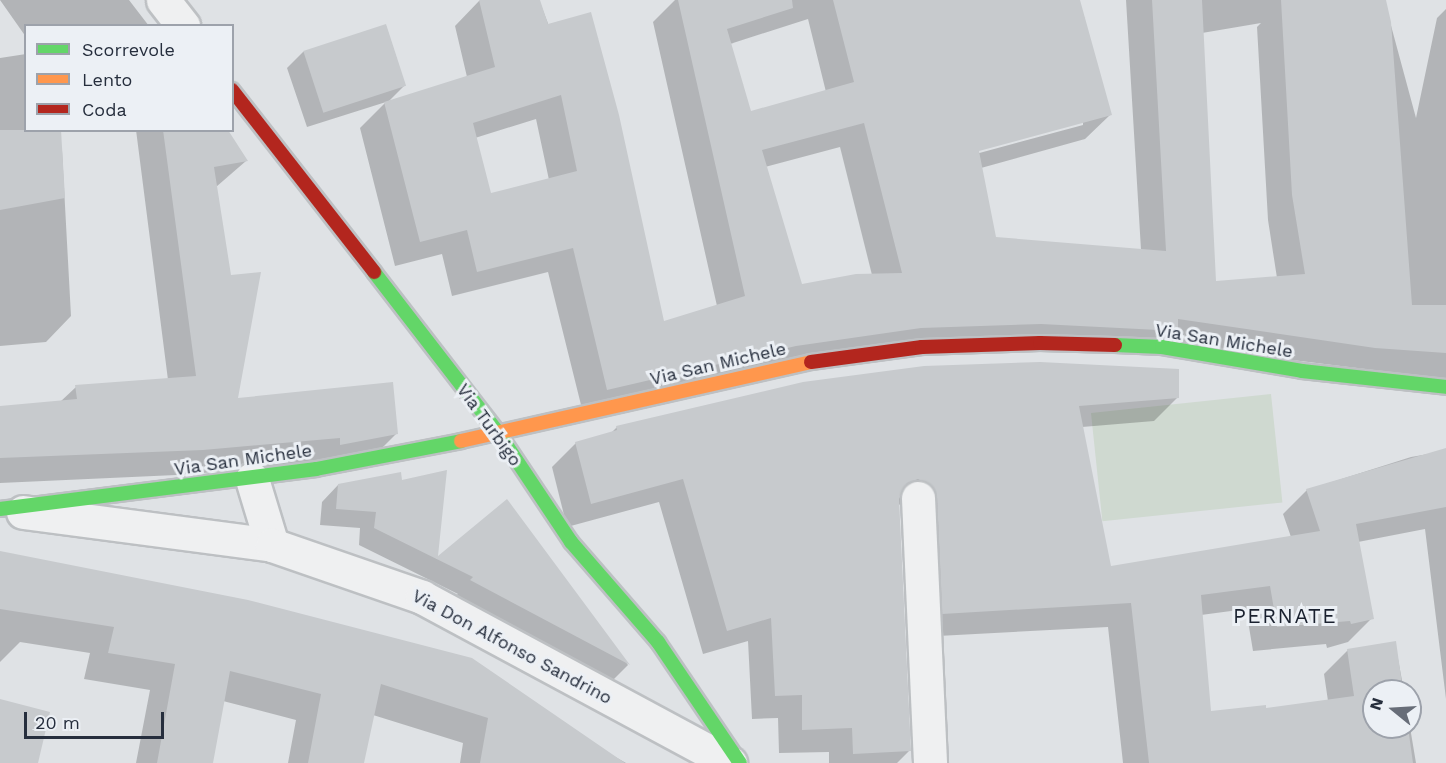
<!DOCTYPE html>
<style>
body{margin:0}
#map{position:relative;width:1446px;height:763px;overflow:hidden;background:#dfe2e5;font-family:"Work Sans",sans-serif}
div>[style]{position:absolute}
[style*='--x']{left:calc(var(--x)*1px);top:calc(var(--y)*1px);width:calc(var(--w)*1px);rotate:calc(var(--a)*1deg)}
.green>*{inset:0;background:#cfd9d0;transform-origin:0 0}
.shadow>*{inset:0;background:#0003}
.building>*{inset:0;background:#c7cacd;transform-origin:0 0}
.roads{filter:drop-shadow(2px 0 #bdc0c3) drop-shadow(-2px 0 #bdc0c3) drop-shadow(0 2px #bdc0c3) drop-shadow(0 -2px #bdc0c3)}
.street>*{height:33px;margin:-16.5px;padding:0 16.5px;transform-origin:16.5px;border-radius:16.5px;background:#eff0f1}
.fast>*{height:14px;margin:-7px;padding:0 7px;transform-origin:7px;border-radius:7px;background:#63d668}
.slow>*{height:14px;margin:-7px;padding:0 7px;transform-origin:7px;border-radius:7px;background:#ff974d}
.jam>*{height:14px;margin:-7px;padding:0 7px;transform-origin:7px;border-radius:7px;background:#b3261e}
span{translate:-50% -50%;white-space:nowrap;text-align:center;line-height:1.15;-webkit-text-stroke:6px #ecf0f5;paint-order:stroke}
.street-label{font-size:18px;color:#262e3d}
.quarter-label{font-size:21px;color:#19202e;letter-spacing:1.5px}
.legend{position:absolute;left:24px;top:24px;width:210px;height:108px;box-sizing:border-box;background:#ecf0f5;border:2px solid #9da2ab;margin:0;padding:8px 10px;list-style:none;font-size:18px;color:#262e3d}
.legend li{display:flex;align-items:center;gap:12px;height:30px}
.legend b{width:30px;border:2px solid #9da2ab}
.north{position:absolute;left:1362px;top:679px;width:60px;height:60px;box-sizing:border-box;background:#ecf0f5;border:2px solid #9da2ab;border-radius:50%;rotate:288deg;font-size:16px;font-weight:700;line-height:24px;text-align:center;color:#262e3d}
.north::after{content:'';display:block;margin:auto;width:21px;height:27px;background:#676d78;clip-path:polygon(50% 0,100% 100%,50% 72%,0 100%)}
.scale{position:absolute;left:24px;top:712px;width:140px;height:27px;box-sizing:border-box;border:3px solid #262e3d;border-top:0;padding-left:8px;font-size:18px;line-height:21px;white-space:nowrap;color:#262e3d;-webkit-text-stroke:4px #ecf0f5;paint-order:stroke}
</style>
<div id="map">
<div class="green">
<div style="left:1271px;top:394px;width:109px;height:181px;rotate:84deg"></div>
</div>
<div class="shadow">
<div style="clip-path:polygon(0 0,129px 0,149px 26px,26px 26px,26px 37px)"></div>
<div style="clip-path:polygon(evenodd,539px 0,663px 323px,717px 306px,653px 22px,675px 0,1079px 0,1110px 115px,1085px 139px,981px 168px,995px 238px,1141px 250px,1126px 0,1358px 0,1386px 7px,1416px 118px,1437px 18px,1446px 9px,1446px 379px,1163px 344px,894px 353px,583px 413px,548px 272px,452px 296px,442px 254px,395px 266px,360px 128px,386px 102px,307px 127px,287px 68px,303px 52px,386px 26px,405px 85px,387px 103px,467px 77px,455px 26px,479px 1px,539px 0,808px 19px,826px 92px,750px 113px,730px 44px,808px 19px,539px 0,1261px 23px,1257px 27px,1268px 220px,1277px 278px,1215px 283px,1202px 33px,1261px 23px,539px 0,536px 119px,549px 180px,490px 195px,475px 138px,536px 119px,539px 0,1083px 121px,1083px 125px,972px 155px,972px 152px,1083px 121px,539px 0,840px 147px,872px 275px,801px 286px,765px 167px,840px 147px)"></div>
<div style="clip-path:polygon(26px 54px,26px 130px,62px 150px,71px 316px,46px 342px,0 346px,0 58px)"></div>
<div style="clip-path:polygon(136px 130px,226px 130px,246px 161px,216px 187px,236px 400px,396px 434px,370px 460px,176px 475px,0 483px,0 407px,60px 402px,76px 387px,168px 380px)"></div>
<div style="clip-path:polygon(1178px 397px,1154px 421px,1082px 427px,1110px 568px,1291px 537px,1283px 514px,1307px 490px,1411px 457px,1446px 451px,1446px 699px,1425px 529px,1358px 542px,1372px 618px,1348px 642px,1327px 648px,1326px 644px,1253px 651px,1246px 609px,1201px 615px,1210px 712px,1265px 710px,1328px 701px,1324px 674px,1348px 650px,1395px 643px,1404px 691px,1374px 691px,1374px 727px,1410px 727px,1416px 763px,1123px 763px,1108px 627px,919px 637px,902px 504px,898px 505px,909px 751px,897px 763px,829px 763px,829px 752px,779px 753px,778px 718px,752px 719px,748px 641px,703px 654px,659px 502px,567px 527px,552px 467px,576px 443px,611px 433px,617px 427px)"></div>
<div style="clip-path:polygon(445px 472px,436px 559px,507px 502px,628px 665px,612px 681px,455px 596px,458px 594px,359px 545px,360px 528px,320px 525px,322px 502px,338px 485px,401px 482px)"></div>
<div style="clip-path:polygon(0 552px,603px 750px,626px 763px,460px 763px,463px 743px,373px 715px,363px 763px,288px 763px,296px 720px,223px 701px,211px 763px,136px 763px,150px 690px,84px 679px,90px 653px,20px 642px,0 662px)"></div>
</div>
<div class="building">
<div style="clip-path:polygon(evenodd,479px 0,540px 0,548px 24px,591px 12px,619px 115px,664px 321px,745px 296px,678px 0,792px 0,793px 8px,727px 29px,751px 111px,854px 82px,833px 0,1080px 0,1112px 115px,979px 151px,996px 237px,1166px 251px,1152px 0,1202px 0,1216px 281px,1305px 274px,1292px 195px,1281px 0,1386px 0,1391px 22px,1412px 305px,1446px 305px,1446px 353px,1375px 348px,1178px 319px,1178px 331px,1041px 324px,921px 328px,796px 346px,607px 390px,573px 248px,477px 272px,467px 230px,420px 242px,384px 102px,495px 67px,479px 0,561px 95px,577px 171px,491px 193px,473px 123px,561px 95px,479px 0,864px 123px,902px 273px,856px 274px,802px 284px,762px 150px,864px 123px)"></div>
<div style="left:386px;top:24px;width:65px;height:87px;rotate:72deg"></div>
<div style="clip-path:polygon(0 130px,61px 130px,65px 198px,0 210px)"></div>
<div style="clip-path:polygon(163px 130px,228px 130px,248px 161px,214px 167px,231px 275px,261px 272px,238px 398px,393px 382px,398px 434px,340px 445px,340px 438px,203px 450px,0 458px,0 406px,77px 399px,75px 385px,196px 376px)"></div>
<div style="clip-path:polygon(1040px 362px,1179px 369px,1179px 398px,1079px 406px,1111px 566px,1320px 531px,1306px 489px,1446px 448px,1446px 507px,1356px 524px,1374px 619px,1351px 624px,1350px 621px,1277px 627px,1270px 586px,1201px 595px,1211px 711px,1266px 705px,1266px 708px,1354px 696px,1347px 649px,1396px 641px,1403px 691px,1374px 691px,1374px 727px,1408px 727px,1413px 763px,1149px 763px,1131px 603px,942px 614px,937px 497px,933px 487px,918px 479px,907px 483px,899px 499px,911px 751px,853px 754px,852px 728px,802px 730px,802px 695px,775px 696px,771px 618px,727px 631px,683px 479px,591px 504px,575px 442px,617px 430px,616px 426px,803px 382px,924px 366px)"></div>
<div style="clip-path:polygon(447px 470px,438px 556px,507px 499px,630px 665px,470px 580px,473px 577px,374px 528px,376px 512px,336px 509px,338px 484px,401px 472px,402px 480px)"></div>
<div style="clip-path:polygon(0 551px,248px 600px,472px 658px,625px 763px,480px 763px,488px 718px,381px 684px,364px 763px,308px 763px,321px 694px,230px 671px,213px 763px,157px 763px,175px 664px,108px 653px,114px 627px,0 609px)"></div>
<div style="clip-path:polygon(0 699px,50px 712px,38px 763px,0 763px)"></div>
</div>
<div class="roads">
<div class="street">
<div style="--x:163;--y:0;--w:33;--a:52"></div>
<div style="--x:252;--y:479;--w:69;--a:73.1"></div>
<div style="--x:918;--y:498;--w:265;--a:87.4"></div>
<div style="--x:23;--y:512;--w:251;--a:7.5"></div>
<div style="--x:272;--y:545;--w:159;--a:19.1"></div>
<div style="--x:422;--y:597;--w:350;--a:28.3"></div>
</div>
<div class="fast">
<div style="--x:374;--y:272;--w:205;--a:52.3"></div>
<div style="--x:499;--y:434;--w:130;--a:56.3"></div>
<div style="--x:571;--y:542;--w:133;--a:49"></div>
<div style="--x:658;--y:642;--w:146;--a:55.9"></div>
<div style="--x:1115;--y:345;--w:47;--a:2.4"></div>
<div style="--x:1162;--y:347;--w:142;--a:9.7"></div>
<div style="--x:1302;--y:371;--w:145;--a:6.3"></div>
<div style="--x:0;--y:509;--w:319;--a:-7.2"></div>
<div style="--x:316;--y:469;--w:148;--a:-10.9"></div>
</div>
<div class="slow">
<div style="--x:461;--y:441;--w:359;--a:-12.7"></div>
</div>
<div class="jam">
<div style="--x:232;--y:90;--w:231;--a:52"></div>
<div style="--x:811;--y:362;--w:112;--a:-7.7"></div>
<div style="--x:922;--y:347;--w:118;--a:-1.9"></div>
<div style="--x:1040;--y:343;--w:75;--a:1.5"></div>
</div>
</div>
<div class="street-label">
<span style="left:1224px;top:341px;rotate:9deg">Via San Michele</span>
<span style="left:718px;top:364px;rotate:-13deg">Via San Michele</span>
<span style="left:489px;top:425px;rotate:54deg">Via Turbigo</span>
<span style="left:243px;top:460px;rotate:-8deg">Via San Michele</span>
<span style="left:512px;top:647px;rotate:28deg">Via Don Alfonso Sandrino</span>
</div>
<div class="quarter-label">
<span style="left:1285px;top:616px">PERNATE</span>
</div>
<ul class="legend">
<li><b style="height:8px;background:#63d668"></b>Scorrevole</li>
<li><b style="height:8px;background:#ff974d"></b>Lento</li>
<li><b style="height:8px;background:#b3261e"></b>Coda</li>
</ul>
<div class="north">N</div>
<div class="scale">20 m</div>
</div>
